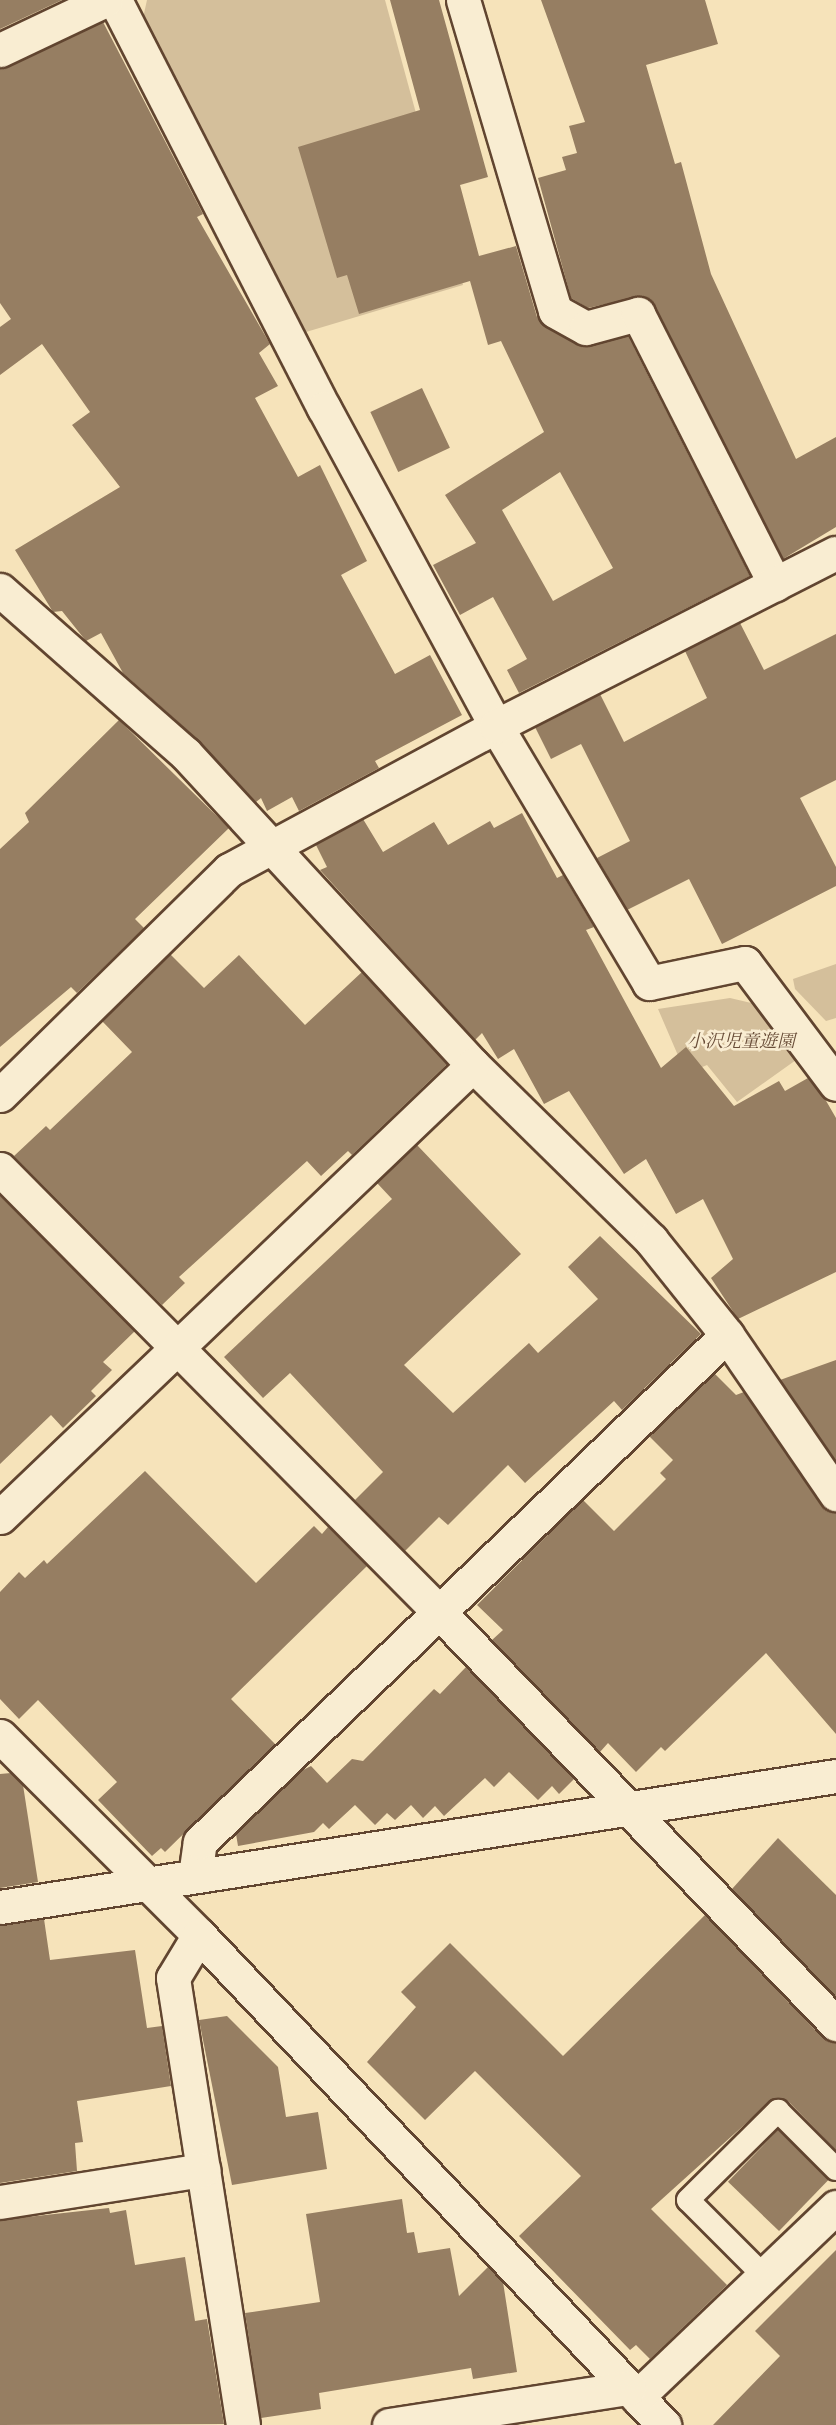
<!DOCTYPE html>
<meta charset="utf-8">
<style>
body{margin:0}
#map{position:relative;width:836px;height:2425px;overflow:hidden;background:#f6e3ba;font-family:"IM FELL French Canon","Noto Serif JP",serif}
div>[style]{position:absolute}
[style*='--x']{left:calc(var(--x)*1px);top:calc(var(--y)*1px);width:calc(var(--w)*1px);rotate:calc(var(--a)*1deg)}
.green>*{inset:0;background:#d4bf9b}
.building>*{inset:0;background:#967e62;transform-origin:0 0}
.roads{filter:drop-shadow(2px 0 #614530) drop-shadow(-2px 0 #614530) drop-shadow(0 2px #614530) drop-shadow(0 -2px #614530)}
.service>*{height:22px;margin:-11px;padding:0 11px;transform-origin:11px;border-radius:11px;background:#f9edd2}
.minor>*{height:33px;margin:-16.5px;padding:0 16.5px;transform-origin:16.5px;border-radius:16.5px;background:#f9edd2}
span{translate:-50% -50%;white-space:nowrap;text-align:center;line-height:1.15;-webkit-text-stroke:5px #f9edd2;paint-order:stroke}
.park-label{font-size:18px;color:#694d38;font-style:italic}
</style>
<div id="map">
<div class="green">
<div style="clip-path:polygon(147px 0,385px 0,463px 285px,306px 332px,143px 18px)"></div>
<div style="clip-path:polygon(836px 964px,836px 1018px,826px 1021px,795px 989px,793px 979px)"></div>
<div style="clip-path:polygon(730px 998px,764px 1006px,803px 1055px,737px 1102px,707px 1065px,686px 1074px,658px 1009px)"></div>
</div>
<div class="building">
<div style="clip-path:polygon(0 0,62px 0,0 29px)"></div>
<div style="clip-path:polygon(evenodd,390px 0,439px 0,488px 177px,460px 185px,479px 256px,516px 246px,537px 317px,577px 344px,628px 336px,750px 576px,519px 693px,507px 670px,527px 659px,493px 597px,460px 615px,433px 565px,476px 543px,445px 495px,544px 432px,501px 341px,488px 345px,470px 281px,359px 314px,347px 275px,337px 278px,298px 147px,420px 110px,390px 0,560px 472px,613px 568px,553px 601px,502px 510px,560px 472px)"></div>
<div style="clip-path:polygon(541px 0,705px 0,718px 44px,646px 65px,675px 164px,681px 162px,711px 274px,796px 459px,836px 437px,836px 527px,783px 559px,654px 305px,641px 296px,588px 308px,571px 298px,538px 178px,566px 170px,562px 157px,577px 153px,569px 126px,585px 122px)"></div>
<div style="clip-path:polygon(103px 22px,203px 214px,197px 217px,270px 344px,259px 353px,278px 386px,255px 398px,298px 477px,320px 465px,367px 561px,341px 575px,395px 674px,430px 655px,462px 715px,375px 761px,379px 768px,299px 811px,292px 797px,267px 811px,261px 798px,256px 802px,197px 739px,123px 673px,101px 633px,86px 641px,62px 611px,53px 612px,15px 550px,120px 487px,72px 425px,90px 412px,42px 344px,0 375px,0 327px,11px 319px,0 303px,0 68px)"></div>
<div style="left:422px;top:388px;width:66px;height:57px;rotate:65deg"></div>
<div style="clip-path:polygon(740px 623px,764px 670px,836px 634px,836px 780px,800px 798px,836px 867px,836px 886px,722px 944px,689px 879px,627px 910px,597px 858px,630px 841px,581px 744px,551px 759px,535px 727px,600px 694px,624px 742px,707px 698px,685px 651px)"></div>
<div style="clip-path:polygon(119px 720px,229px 828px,135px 919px,144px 928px,77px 993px,71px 987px,0 1047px,0 849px,29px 822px,25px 813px)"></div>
<div style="clip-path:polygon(522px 813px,557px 878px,563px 875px,594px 927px,586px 930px,661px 1068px,686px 1047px,734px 1106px,779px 1081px,785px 1091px,808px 1078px,825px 1099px,836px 1118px,836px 1272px,738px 1319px,711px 1278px,733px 1259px,703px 1199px,676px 1214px,646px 1159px,624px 1174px,569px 1091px,544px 1104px,514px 1049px,498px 1059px,482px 1033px,475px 1040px,320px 870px,327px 867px,316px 845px,363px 819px,383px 852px,434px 822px,448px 845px,490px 821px,494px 828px)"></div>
<div style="clip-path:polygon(170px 954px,204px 988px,239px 955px,305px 1025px,362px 972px,447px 1064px,352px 1155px,348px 1151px,321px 1176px,307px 1161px,179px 1277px,185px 1283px,162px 1305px,14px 1156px,46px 1126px,50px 1130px,132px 1052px,102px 1021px)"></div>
<div style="clip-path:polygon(417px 1145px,521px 1254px,404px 1365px,453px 1413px,529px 1343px,538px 1353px,598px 1299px,568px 1267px,600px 1236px,701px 1334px,622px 1410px,614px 1401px,525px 1483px,508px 1465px,448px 1525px,439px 1517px,405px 1551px,355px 1500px,383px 1472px,290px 1373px,263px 1398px,224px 1357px,392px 1199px,377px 1183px)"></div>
<div style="clip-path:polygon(0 1196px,135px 1331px,103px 1362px,112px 1370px,91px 1391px,96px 1396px,63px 1428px,51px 1415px,0 1464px)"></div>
<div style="clip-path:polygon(836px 1360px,836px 1461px,780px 1380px)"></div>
<div style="clip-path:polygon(714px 1373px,736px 1395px,744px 1392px,821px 1505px,836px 1512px,836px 1734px,766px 1653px,665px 1751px,661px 1747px,636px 1772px,608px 1743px,600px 1752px,492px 1640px,503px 1630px,477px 1605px,583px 1500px,614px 1531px,666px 1479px,660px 1473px,673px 1460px,649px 1436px)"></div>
<div style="clip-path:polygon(145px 1471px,256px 1583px,314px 1526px,322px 1534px,328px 1527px,367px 1566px,231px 1699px,275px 1744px,165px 1852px,161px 1848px,152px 1856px,98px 1800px,117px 1782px,38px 1700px,19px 1719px,0 1699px,0 1592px,19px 1572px,25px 1578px,44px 1560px,47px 1564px)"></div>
<div style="clip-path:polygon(466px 1667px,574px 1779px,559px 1794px,552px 1786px,538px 1800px,509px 1772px,494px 1787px,485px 1778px,444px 1816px,435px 1806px,423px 1818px,411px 1805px,395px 1820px,387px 1813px,375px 1825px,355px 1805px,329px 1829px,323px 1823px,314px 1832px,238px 1846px,236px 1834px,301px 1771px,311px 1766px,327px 1783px,352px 1759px,363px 1761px,434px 1689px,440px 1694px)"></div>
<div style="clip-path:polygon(11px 1773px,23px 1785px,38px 1882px,0 1888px,0 1774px)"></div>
<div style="clip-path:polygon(778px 1838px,836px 1895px,836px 1997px,732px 1889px)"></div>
<div style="clip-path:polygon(705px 1915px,822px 2037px,836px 2042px,836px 2150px,788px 2101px,774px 2098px,651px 2209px,727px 2285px,650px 2359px,636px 2345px,630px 2350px,519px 2236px,581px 2176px,475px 2071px,425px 2120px,367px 2062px,416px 2007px,401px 1992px,450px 1943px,563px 2056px)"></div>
<div style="clip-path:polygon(44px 1919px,50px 1960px,135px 1950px,147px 2028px,162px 2026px,171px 2086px,77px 2101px,83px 2142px,75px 2143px,77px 2171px,0 2183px,0 1925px)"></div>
<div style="clip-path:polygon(227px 2016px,278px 2067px,286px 2117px,318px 2112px,327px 2169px,232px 2185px,199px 2020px)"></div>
<div style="left:778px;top:2130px;width:71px;height:72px;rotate:44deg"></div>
<div style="clip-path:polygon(402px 2199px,407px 2233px,414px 2232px,418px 2253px,450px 2248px,459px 2296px,488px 2267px,503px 2282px,517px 2372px,473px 2379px,471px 2368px,319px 2393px,321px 2409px,261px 2418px,245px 2313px,320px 2302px,306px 2214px)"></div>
<div style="clip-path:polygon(109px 2208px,110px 2213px,126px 2210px,135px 2265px,185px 2257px,195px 2321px,207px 2319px,224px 2424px,0 2425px,0 2220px)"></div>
<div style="clip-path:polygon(836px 2250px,836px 2425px,713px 2425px,780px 2356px,755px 2331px)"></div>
</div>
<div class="roads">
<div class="service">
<div style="--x:764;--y:2276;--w:107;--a:-135"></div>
<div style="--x:688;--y:2200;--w:127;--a:-44.7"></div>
<div style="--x:778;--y:2111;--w:82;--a:45"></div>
</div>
<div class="minor">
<div style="--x:115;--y:0;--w:458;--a:62.9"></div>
<div style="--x:324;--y:408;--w:362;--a:61.6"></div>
<div style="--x:496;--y:726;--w:299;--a:59.2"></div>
<div style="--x:649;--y:983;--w:98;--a:-11.8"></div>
<div style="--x:745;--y:963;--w:151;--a:53.1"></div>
<div style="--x:463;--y:0;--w:324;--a:73.5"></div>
<div style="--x:555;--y:311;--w:35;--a:29"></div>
<div style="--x:586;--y:328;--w:54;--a:-15.1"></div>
<div style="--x:638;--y:314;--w:303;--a:63.1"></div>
<div style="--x:0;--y:50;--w:117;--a:-25.3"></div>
<div style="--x:0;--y:590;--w:247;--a:41.4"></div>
<div style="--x:185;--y:753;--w:425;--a:47.3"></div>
<div style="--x:473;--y:1065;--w:250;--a:44.5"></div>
<div style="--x:651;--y:1240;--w:122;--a:51.3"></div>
<div style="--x:727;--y:1335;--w:193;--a:55.6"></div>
<div style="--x:0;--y:1095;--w:321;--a:-44.5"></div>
<div style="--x:229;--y:870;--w:303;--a:-28.3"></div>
<div style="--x:496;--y:726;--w:381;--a:-27"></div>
<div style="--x:0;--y:1169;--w:625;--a:45.26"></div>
<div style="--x:440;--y:1613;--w:571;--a:46.06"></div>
<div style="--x:0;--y:1517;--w:654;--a:-43.7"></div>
<div style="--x:0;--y:1736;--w:281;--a:45"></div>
<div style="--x:199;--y:1935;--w:676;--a:46.5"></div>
<div style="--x:195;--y:1876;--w:34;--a:-82"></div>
<div style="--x:200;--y:1842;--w:731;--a:-43.89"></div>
<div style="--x:0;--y:1907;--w:846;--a:-8.91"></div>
<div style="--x:199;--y:1935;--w:50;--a:121.2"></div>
<div style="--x:173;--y:1978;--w:452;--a:81.1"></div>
<div style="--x:0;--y:2202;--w:206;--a:-9"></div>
<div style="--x:637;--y:2397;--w:275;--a:-43.7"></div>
<div style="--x:389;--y:2425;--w:243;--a:-8.8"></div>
</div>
</div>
<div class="park-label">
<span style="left:741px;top:1042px">小沢児童遊園</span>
</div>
</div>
